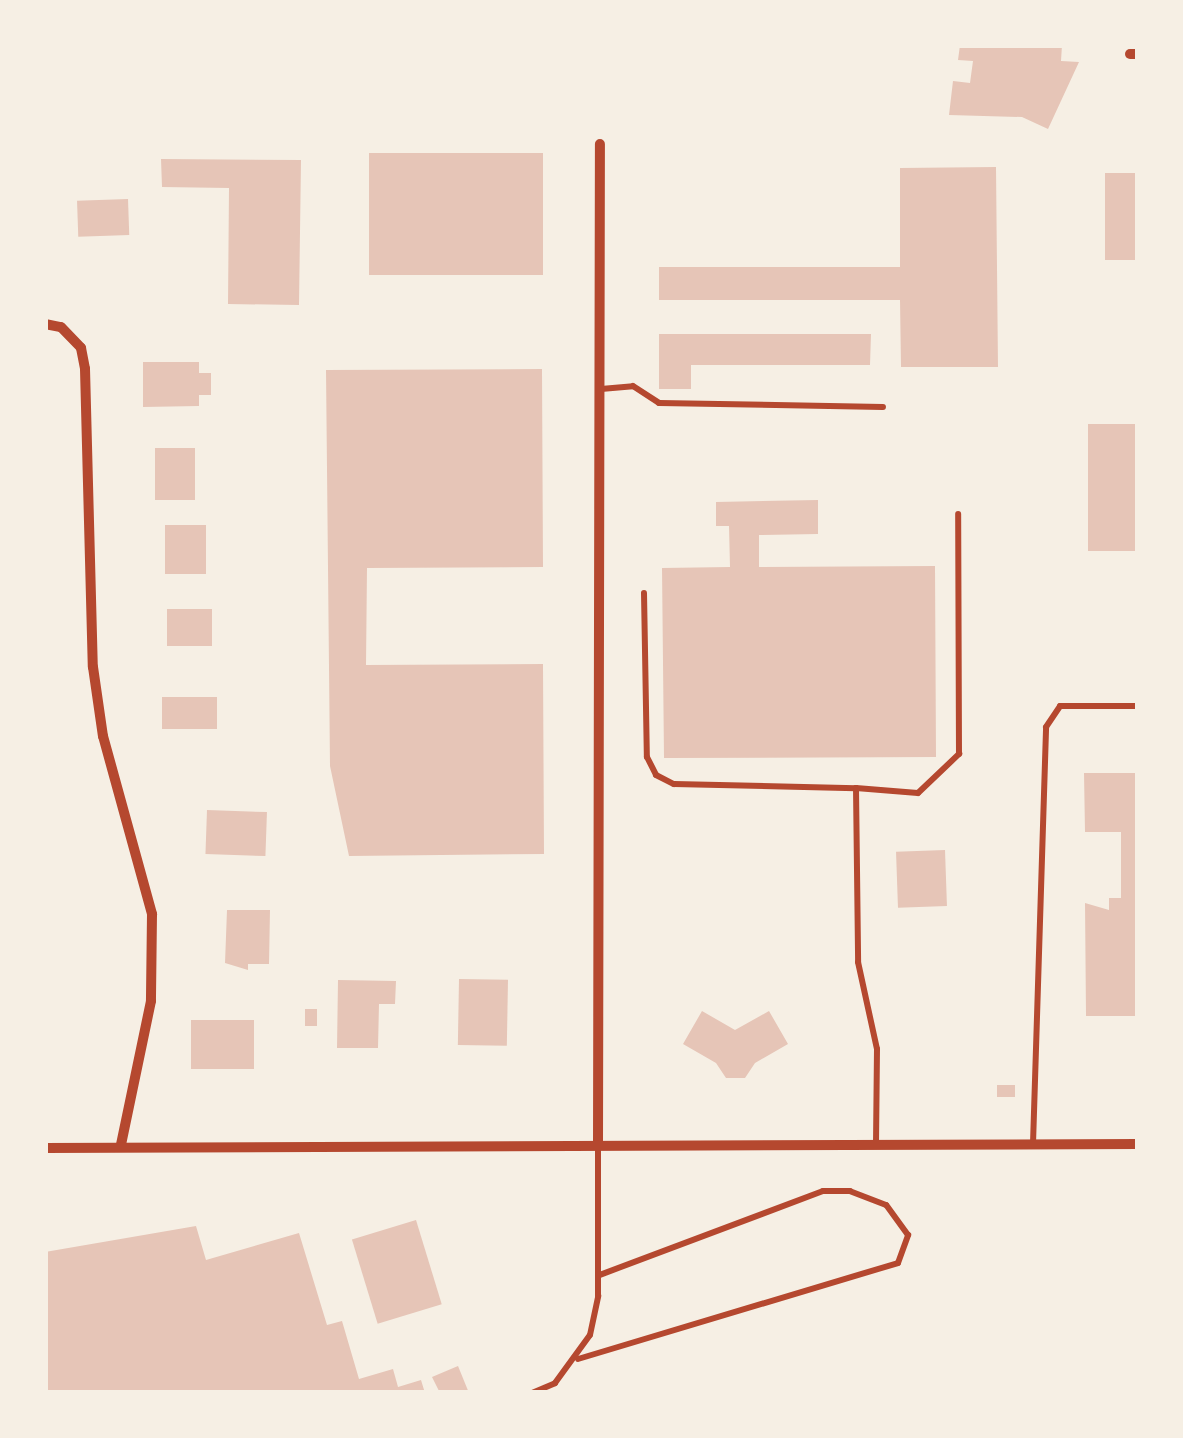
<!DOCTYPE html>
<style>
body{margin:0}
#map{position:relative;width:1183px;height:1438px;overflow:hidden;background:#f6efe4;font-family:"DejaVu Sans",sans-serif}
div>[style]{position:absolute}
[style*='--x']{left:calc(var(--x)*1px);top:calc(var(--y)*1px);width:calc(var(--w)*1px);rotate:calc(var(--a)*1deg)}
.building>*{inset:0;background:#e6c5b7;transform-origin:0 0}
.service>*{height:6px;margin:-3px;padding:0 3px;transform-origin:3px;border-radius:3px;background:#b5482f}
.minor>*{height:10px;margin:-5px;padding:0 5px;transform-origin:5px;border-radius:5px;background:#b5482f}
span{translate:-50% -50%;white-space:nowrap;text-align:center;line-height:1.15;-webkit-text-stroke:9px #f6efe4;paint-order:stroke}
.frame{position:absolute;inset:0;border:48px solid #f6efe4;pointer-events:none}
</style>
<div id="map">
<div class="building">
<div style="clip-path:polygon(960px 45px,1062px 45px,1061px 61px,1079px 62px,1048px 129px,1022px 117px,949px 115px,953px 81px,970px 83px,973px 61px,958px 60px)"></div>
<div style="left:369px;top:153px;width:174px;height:122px"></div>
<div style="clip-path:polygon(161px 159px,301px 160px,299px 305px,228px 304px,229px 188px,162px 187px)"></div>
<div style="clip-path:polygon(996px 167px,998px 367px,901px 367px,900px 300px,659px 300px,659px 267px,900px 267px,900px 168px)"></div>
<div style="left:1138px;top:173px;width:87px;height:33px;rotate:90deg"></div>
<div style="left:128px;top:199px;width:36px;height:51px;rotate:88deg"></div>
<div style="clip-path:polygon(659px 334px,871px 334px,870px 365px,691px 365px,691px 389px,659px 389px)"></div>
<div style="clip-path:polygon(143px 362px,199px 362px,199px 373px,211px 373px,211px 395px,199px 395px,199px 406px,143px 407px)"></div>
<div style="clip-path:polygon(542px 369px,543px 567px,367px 568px,366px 665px,543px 664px,544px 854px,349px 856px,330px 766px,326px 370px)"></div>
<div style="left:1138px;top:424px;width:127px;height:50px;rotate:90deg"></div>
<div style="left:155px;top:448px;width:40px;height:52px"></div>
<div style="clip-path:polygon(818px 500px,818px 534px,759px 535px,759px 567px,935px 566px,936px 757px,664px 758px,662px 568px,730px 567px,729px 526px,716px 526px,716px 502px)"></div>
<div style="left:165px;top:525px;width:41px;height:49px"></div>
<div style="left:212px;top:609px;width:37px;height:45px;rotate:90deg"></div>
<div style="left:162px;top:697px;width:55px;height:32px"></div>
<div style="clip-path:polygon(1084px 773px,1138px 773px,1138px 1016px,1086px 1016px,1085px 903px,1109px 910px,1109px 898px,1121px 898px,1121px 832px,1085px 832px)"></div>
<div style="left:207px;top:810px;width:60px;height:44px;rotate:2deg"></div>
<div style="left:945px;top:850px;width:56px;height:49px;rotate:88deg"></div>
<div style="clip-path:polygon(227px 910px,270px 910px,269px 964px,248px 964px,248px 970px,225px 963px)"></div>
<div style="left:459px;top:979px;width:49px;height:66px;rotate:1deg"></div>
<div style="clip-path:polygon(338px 980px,396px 981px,395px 1004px,379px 1004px,378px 1048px,337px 1048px)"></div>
<div style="left:305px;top:1009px;width:12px;height:17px"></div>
<div style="clip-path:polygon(702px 1011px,735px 1030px,769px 1011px,788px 1044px,755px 1063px,745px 1078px,726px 1078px,716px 1063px,683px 1044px)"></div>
<div style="left:191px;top:1020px;width:63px;height:49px"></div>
<div style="left:997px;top:1085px;width:18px;height:12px"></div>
<div style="left:416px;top:1220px;width:88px;height:67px;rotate:73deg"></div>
<div style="clip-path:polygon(196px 1226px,206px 1260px,299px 1233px,327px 1325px,342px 1321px,359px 1379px,393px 1369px,398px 1387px,421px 1380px,425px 1393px,45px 1393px,45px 1252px)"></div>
<div style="clip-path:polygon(458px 1366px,469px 1393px,440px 1393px,432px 1377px)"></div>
</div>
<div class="service">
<div style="--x:601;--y:389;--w:32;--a:-5"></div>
<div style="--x:633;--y:386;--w:31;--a:33"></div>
<div style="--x:659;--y:403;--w:224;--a:1"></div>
<div style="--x:644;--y:593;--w:164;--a:89"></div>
<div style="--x:647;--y:757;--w:20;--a:63"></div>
<div style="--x:656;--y:775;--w:20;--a:27"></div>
<div style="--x:674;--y:784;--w:182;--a:1.3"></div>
<div style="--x:856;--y:788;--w:174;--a:89.3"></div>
<div style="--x:858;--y:962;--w:89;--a:77.7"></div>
<div style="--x:877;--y:1049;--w:96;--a:90.6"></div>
<div style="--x:856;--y:788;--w:62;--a:4.6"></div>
<div style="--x:918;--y:793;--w:57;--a:-43.6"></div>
<div style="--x:959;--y:754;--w:240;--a:-90.2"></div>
<div style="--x:1033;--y:1144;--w:417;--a:-88.2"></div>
<div style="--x:1046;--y:727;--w:25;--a:-56"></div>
<div style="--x:1060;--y:706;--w:78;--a:0"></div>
<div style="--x:578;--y:1359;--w:334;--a:-16.7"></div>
<div style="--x:898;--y:1263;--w:30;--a:-70"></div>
<div style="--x:908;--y:1235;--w:37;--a:-126"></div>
<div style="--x:886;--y:1205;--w:39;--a:-159"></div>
<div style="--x:850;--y:1191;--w:27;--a:180"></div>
<div style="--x:823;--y:1191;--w:239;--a:159.4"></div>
<div style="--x:532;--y:1393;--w:25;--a:-23"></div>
<div style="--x:555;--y:1383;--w:59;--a:-53.9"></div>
<div style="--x:590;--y:1335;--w:40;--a:-78"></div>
<div style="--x:598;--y:1296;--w:151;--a:-90"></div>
</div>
<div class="minor">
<div style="--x:1130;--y:54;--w:8;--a:0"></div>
<div style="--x:45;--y:324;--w:16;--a:11"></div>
<div style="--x:61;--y:327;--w:29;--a:46"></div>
<div style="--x:81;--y:348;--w:21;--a:79"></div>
<div style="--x:85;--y:369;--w:298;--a:88.5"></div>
<div style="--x:93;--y:667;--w:70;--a:81.8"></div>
<div style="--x:103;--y:736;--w:185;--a:74.6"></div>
<div style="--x:152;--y:914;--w:87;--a:90.7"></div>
<div style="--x:151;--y:1001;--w:147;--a:101.8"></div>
<div style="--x:598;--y:1145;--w:1001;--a:-89.89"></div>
<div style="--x:45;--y:1148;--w:1093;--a:-0.21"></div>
</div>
<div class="frame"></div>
</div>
